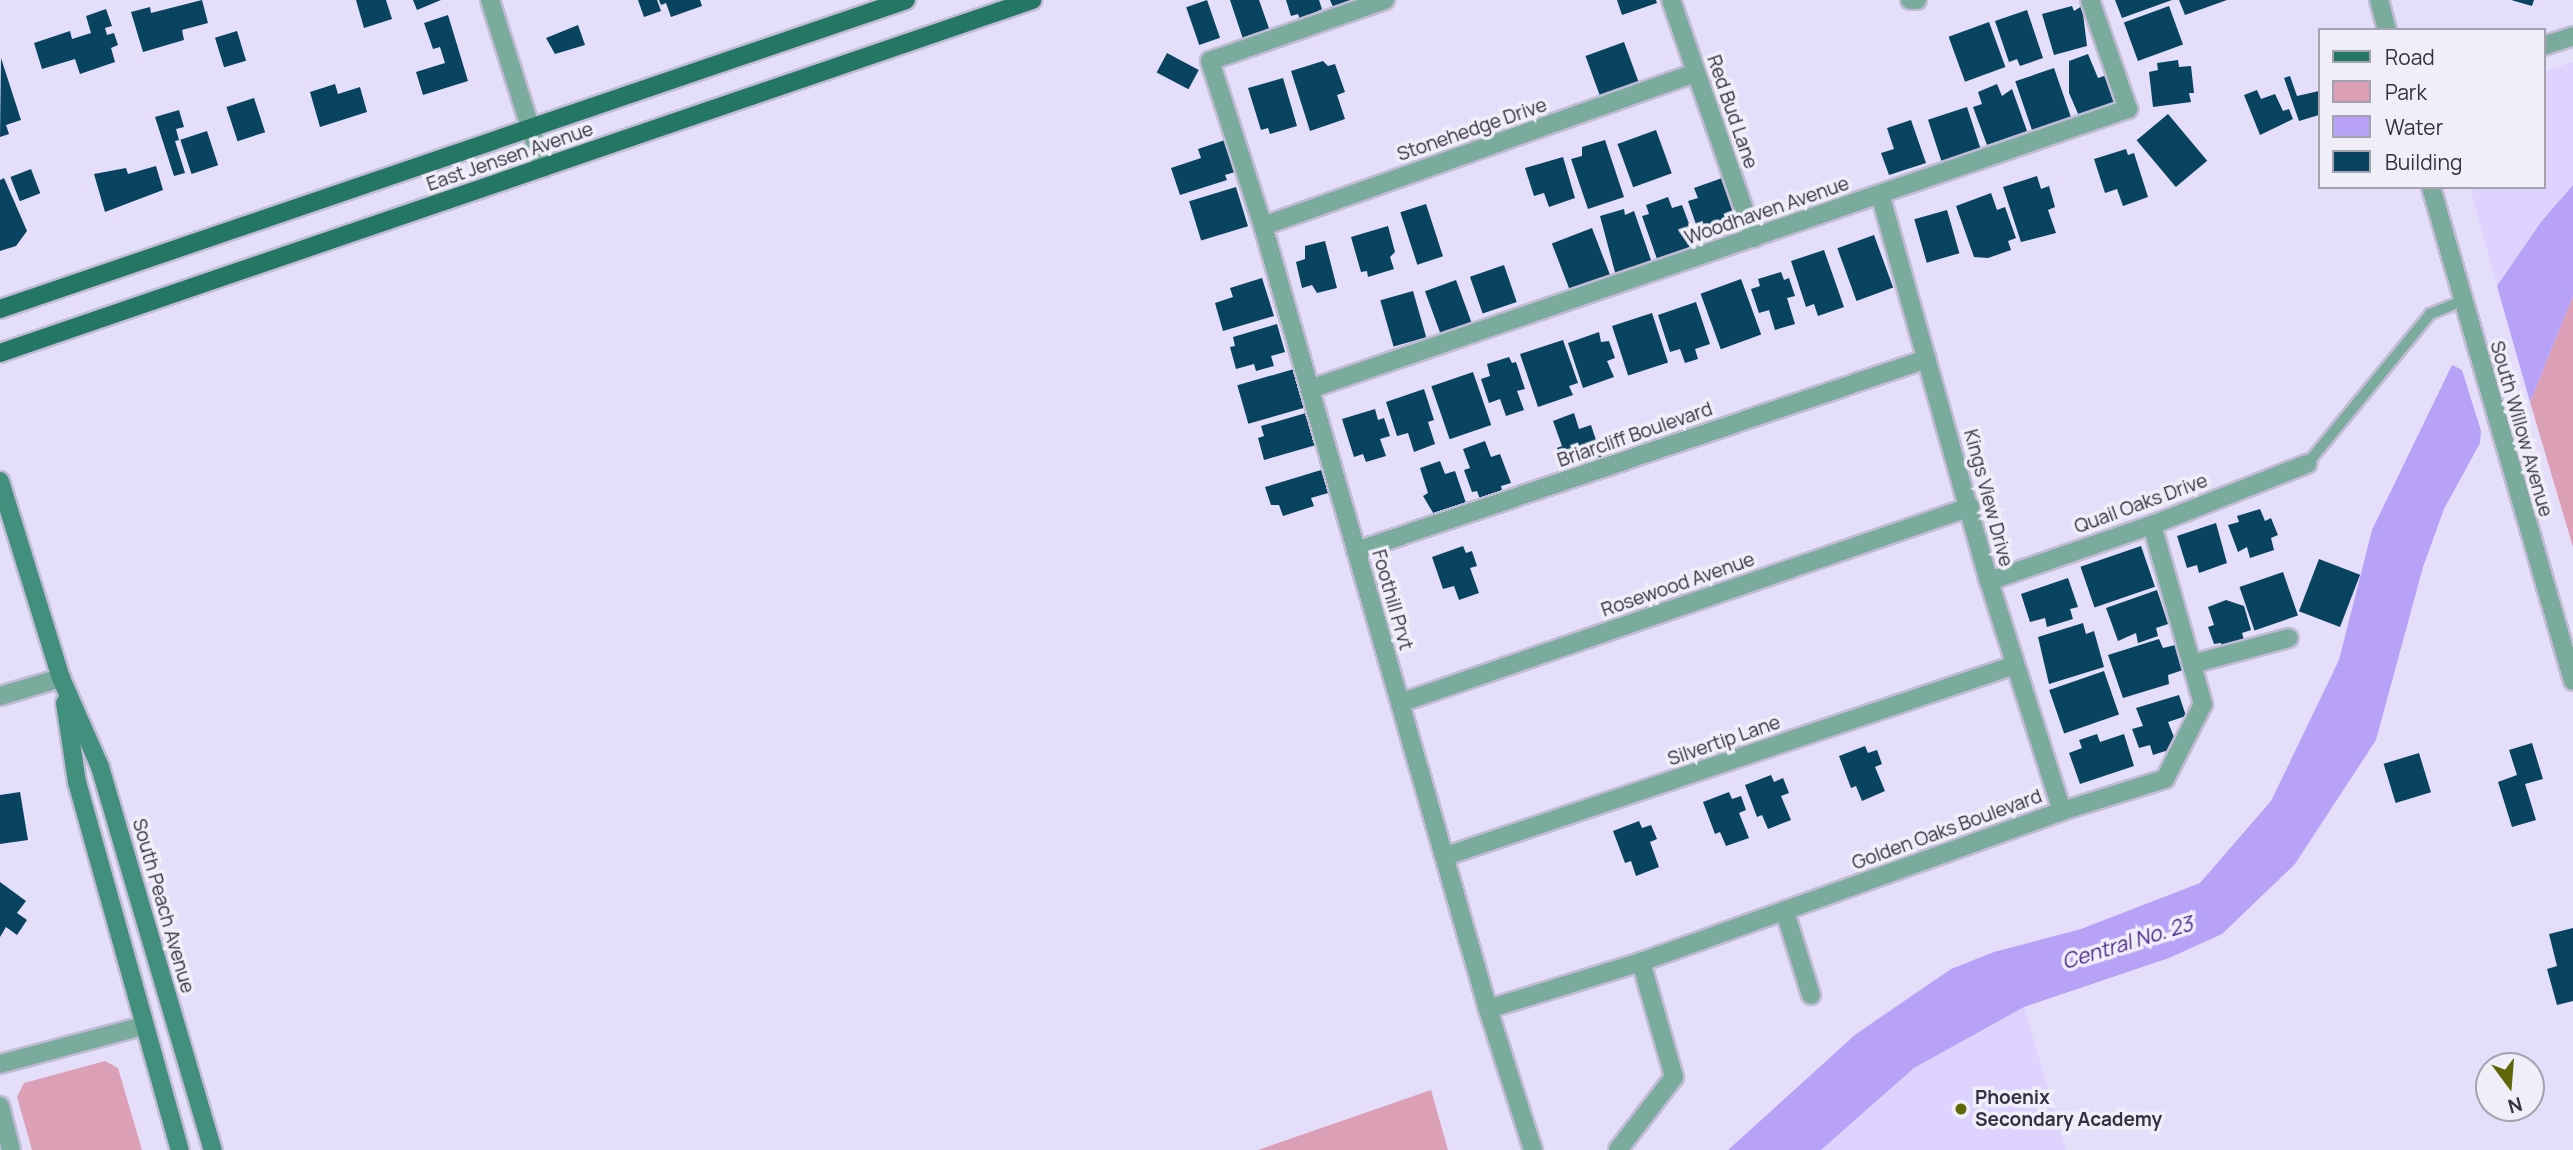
<!DOCTYPE html>
<style>
body{margin:0}
#map{position:relative;width:2573px;height:1150px;overflow:hidden;background:#e4defa;font-family:Manrope,sans-serif}
div>[style]{position:absolute}
[style*='--x']{left:calc(var(--x)*1px);top:calc(var(--y)*1px);width:calc(var(--w)*1px);rotate:calc(var(--a)*1deg)}
.built>*{inset:0;background:#ddd3fe}
.green>*{inset:0;background:#dba0b6}
.water>*{inset:0;background:#b8a2f7}
.building>*{inset:0;background:#08435f;transform-origin:0 0}
.roads{filter:drop-shadow(2px 0 #c1bbd5) drop-shadow(-2px 0 #c1bbd5) drop-shadow(0 2px #c1bbd5) drop-shadow(0 -2px #c1bbd5)}
.lane>*{height:10px;margin:-5px;padding:0 5px;transform-origin:5px;border-radius:5px;background:#7bab9d}
.street>*{height:18px;margin:-9px;padding:0 9px;transform-origin:9px;border-radius:9px;background:#7bab9d}
.secondary>*{height:18px;margin:-9px;padding:0 9px;transform-origin:9px;border-radius:9px;background:#418f7c}
.primary>*{height:18px;margin:-9px;padding:0 9px;transform-origin:9px;border-radius:9px;background:#257765}
.dots>*{width:19px;height:19px;translate:-50% -50%;box-sizing:border-box;border:4px solid #f0eef8;border-radius:50%}
span{translate:-50% -50%;white-space:nowrap;text-align:center;line-height:1.15;-webkit-text-stroke:7px #f0eef8;paint-order:stroke}
.street-label{font-size:19px;color:#353042}
.poi-label{font-size:19px;color:#353042;font-weight:700}
.left{translate:0 -50%;text-align:left}
.water-label{font-size:21px;color:#4c2989;font-style:italic}
.legend{position:absolute;left:2318px;top:28px;width:228px;height:161px;box-sizing:border-box;background:#f0eef8;border:2px solid #a5a2af;margin:0;padding:9px 12px;list-style:none;font-size:21px;color:#353042}
.legend li{display:flex;align-items:center;gap:14px;height:35px}
.legend b{width:35px;border:2px solid #a5a2af}
.north{position:absolute;left:2475px;top:1052px;width:70px;height:70px;box-sizing:border-box;background:#f0eef8;border:2px solid #a5a2af;border-radius:50%;rotate:164deg;font-size:19px;font-weight:700;line-height:28px;text-align:center;color:#353042}
.north::after{content:'';display:block;margin:auto;width:24px;height:32px;background:#5f6709;clip-path:polygon(50% 0,100% 100%,50% 72%,0 100%)}
</style>
<div id="map">
<div class="built">
<div style="clip-path:polygon(2573px 62px,2573px 185px,2541px 222px,2497px 286px,2470px 187px,2543px 187px,2543px 72px)"></div>
<div style="clip-path:polygon(2024px 1007px,2066px 1150px,1821px 1150px,1914px 1068px)"></div>
</div>
<div class="green">
<div style="clip-path:polygon(2573px 296px,2573px 547px,2530px 402px)"></div>
<div style="clip-path:polygon(105px 1061px,118px 1068px,142px 1150px,32px 1150px,17px 1097px,24px 1083px)"></div>
<div style="clip-path:polygon(1431px 1090px,1448px 1150px,1258px 1150px)"></div>
</div>
<div class="water">
<div style="clip-path:polygon(2573px 185px,2573px 296px,2530px 402px,2497px 286px,2541px 222px)"></div>
<div style="clip-path:polygon(2452px 365px,2462px 370px,2481px 431px,2480px 443px,2444px 509px,2423px 567px,2376px 740px,2295px 864px,2222px 934px,2169px 958px,2024px 1007px,1914px 1068px,1821px 1150px,1728px 1150px,1856px 1034px,1951px 969px,1994px 952px,2081px 929px,2200px 883px,2271px 801px,2339px 660px,2372px 530px)"></div>
</div>
<div class="building">
<div style="clip-path:polygon(202px 0,208px 23px,182px 30px,184px 40px,143px 52px,131px 12px,150px 7px,151px 13px)"></div>
<div style="clip-path:polygon(356px 0,386px 0,392px 19px,364px 28px)"></div>
<div style="clip-path:polygon(413px 0,441px 0,417px 10px)"></div>
<div style="clip-path:polygon(638px 0,657px 0,661px 11px,644px 17px)"></div>
<div style="clip-path:polygon(659px 0,700px 0,702px 6px,671px 17px,666px 3px,661px 5px)"></div>
<div style="left:1207px;top:0;width:40px;height:22px;rotate:71deg"></div>
<div style="clip-path:polygon(1230px 0,1259px 0,1271px 34px,1244px 42px)"></div>
<div style="clip-path:polygon(1286px 0,1319px 0,1322px 9px,1300px 20px,1298px 14px,1291px 16px)"></div>
<div style="clip-path:polygon(1330px 0,1358px 0,1334px 9px)"></div>
<div style="clip-path:polygon(1617px 0,1656px 0,1657px 3px,1622px 15px)"></div>
<div style="clip-path:polygon(2115px 0,2172px 0,2122px 18px)"></div>
<div style="clip-path:polygon(2179px 0,2227px 0,2185px 15px)"></div>
<div style="clip-path:polygon(2511px 0,2534px 0,2532px 6px)"></div>
<div style="clip-path:polygon(2072px 6px,2074px 11px,2082px 6px,2087px 46px,2054px 55px,2042px 14px)"></div>
<div style="left:2169px;top:6px;width:41px;height:48px;rotate:70deg"></div>
<div style="clip-path:polygon(106px 9px,112px 26px,105px 28px,107px 35px,114px 33px,118px 45px,111px 48px,115px 62px,80px 74px,75px 59px,42px 69px,34px 43px,70px 31px,72px 39px,91px 33px,86px 16px)"></div>
<div style="clip-path:polygon(2027px 10px,2043px 58px,2020px 66px,2017px 59px,2009px 62px,1995px 21px)"></div>
<div style="clip-path:polygon(448px 15px,468px 81px,423px 95px,416px 72px,445px 63px,440px 47px,433px 49px,424px 23px)"></div>
<div style="left:1989px;top:22px;width:48px;height:43px;rotate:70deg"></div>
<div style="clip-path:polygon(578px 25px,585px 45px,555px 54px,546px 38px)"></div>
<div style="left:237px;top:31px;width:31px;height:23px;rotate:73deg"></div>
<div style="left:1624px;top:42px;width:48px;height:41px;rotate:70deg"></div>
<div style="left:1167px;top:53px;width:36px;height:22px;rotate:28deg"></div>
<div style="clip-path:polygon(2088px 54px,2098px 78px,2107px 75px,2117px 101px,2079px 116px,2069px 93px,2069px 61px)"></div>
<div style="clip-path:polygon(1px 58px,21px 120px,6px 125px,9px 134px,0 137px)"></div>
<div style="clip-path:polygon(2178px 60px,2179px 67px,2191px 66px,2194px 93px,2189px 93px,2191px 102px,2153px 107px,2149px 72px,2158px 70px,2157px 63px)"></div>
<div style="clip-path:polygon(1323px 61px,1328px 66px,1335px 64px,1345px 92px,1337px 95px,1345px 119px,1310px 131px,1291px 71px)"></div>
<div style="left:2054px;top:68px;width:53px;height:41px;rotate:71deg"></div>
<div style="clip-path:polygon(2290px 76px,2297px 96px,2319px 91px,2319px 115px,2299px 121px,2284px 78px)"></div>
<div style="clip-path:polygon(1283px 78px,1297px 126px,1270px 134px,1268px 128px,1261px 130px,1248px 88px)"></div>
<div style="clip-path:polygon(335px 84px,338px 94px,360px 87px,367px 112px,320px 127px,310px 92px)"></div>
<div style="clip-path:polygon(1997px 84px,2002px 96px,2012px 89px,2027px 131px,1987px 145px,1973px 107px,1982px 104px,1978px 92px)"></div>
<div style="clip-path:polygon(2257px 90px,2261px 99px,2275px 94px,2283px 111px,2289px 109px,2293px 119px,2260px 135px,2244px 95px)"></div>
<div style="left:254px;top:98px;width:36px;height:29px;rotate:72deg"></div>
<div style="left:1967px;top:107px;width:44px;height:41px;rotate:72deg"></div>
<div style="clip-path:polygon(179px 110px,184px 127px,176px 129px,179px 140px,175px 141px,185px 173px,174px 176px,155px 117px)"></div>
<div style="left:2168px;top:114px;width:61px;height:41px;rotate:50deg"></div>
<div style="clip-path:polygon(1911px 120px,1926px 163px,1889px 175px,1881px 153px,1894px 149px,1887px 128px)"></div>
<div style="left:1656px;top:130px;width:46px;height:41px;rotate:70deg"></div>
<div style="left:207px;top:131px;width:36px;height:28px;rotate:72deg"></div>
<div style="clip-path:polygon(1225px 140px,1235px 172px,1225px 175px,1227px 180px,1180px 195px,1171px 168px,1201px 158px,1198px 149px)"></div>
<div style="clip-path:polygon(1605px 140px,1624px 197px,1588px 209px,1571px 159px,1582px 156px,1582px 147px)"></div>
<div style="clip-path:polygon(2126px 149px,2128px 155px,2134px 153px,2148px 197px,2123px 206px,2117px 189px,2105px 193px,2094px 159px)"></div>
<div style="clip-path:polygon(1563px 157px,1575px 198px,1549px 207px,1544px 193px,1534px 196px,1525px 168px)"></div>
<div style="clip-path:polygon(156px 166px,163px 190px,105px 212px,94px 174px,126px 168px,128px 174px)"></div>
<div style="left:31px;top:169px;width:26px;height:22px;rotate:69deg"></div>
<div style="clip-path:polygon(2037px 176px,2041px 189px,2049px 186px,2055px 207px,2048px 210px,2056px 233px,2021px 242px,2003px 187px)"></div>
<div style="clip-path:polygon(1725px 177px,1742px 226px,1700px 236px,1688px 201px,1698px 198px,1694px 188px)"></div>
<div style="clip-path:polygon(4px 178px,27px 231px,16px 246px,0 251px,0 180px)"></div>
<div style="left:1236px;top:187px;width:41px;height:49px;rotate:73deg"></div>
<div style="clip-path:polygon(1991px 193px,1997px 210px,2005px 207px,2016px 238px,2008px 241px,2011px 250px,1988px 258px,1974px 257px,1956px 206px)"></div>
<div style="clip-path:polygon(1668px 197px,1672px 208px,1682px 205px,1697px 245px,1657px 259px,1642px 216px,1649px 214px,1646px 205px)"></div>
<div style="left:1426px;top:204px;width:55px;height:27px;rotate:72deg"></div>
<div style="clip-path:polygon(1624px 209px,1625px 215px,1634px 211px,1652px 263px,1616px 276px,1600px 216px)"></div>
<div style="left:1947px;top:210px;width:45px;height:34px;rotate:74deg"></div>
<div style="clip-path:polygon(1388px 226px,1395px 252px,1390px 257px,1394px 269px,1368px 277px,1367px 271px,1361px 272px,1351px 237px)"></div>
<div style="left:1592px;top:228px;width:51px;height:43px;rotate:69deg"></div>
<div style="left:1874px;top:235px;width:56px;height:39px;rotate:70deg"></div>
<div style="clip-path:polygon(1325px 241px,1337px 288px,1317px 293px,1312px 285px,1302px 288px,1296px 262px,1305px 259px,1305px 246px)"></div>
<div style="clip-path:polygon(1824px 250px,1844px 307px,1818px 316px,1814px 304px,1806px 307px,1791px 261px)"></div>
<div style="left:1504px;top:265px;width:39px;height:36px;rotate:71deg"></div>
<div style="clip-path:polygon(1781px 272px,1784px 280px,1789px 278px,1795px 296px,1787px 298px,1795px 324px,1775px 330px,1769px 310px,1759px 313px,1751px 289px,1760px 286px,1758px 279px)"></div>
<div style="clip-path:polygon(1262px 278px,1274px 316px,1223px 331px,1215px 303px,1233px 297px,1230px 288px)"></div>
<div style="left:1741px;top:279px;width:59px;height:43px;rotate:70deg"></div>
<div style="left:1456px;top:280px;width:45px;height:33px;rotate:70deg"></div>
<div style="left:1413px;top:291px;width:48px;height:34px;rotate:74deg"></div>
<div style="clip-path:polygon(1696px 302px,1710px 344px,1695px 349px,1698px 359px,1685px 363px,1680px 349px,1670px 352px,1658px 315px)"></div>
<div style="left:1652px;top:313px;width:52px;height:42px;rotate:72deg"></div>
<div style="clip-path:polygon(1277px 324px,1285px 352px,1271px 356px,1274px 366px,1256px 371px,1254px 364px,1236px 369px,1230px 347px,1235px 346px,1233px 337px)"></div>
<div style="clip-path:polygon(1599px 332px,1601px 342px,1609px 341px,1615px 358px,1607px 361px,1614px 377px,1583px 388px,1568px 343px)"></div>
<div style="clip-path:polygon(1563px 340px,1578px 383px,1569px 386px,1573px 395px,1538px 407px,1520px 354px)"></div>
<div style="clip-path:polygon(1509px 357px,1512px 363px,1516px 362px,1525px 389px,1517px 391px,1524px 410px,1506px 416px,1500px 399px,1489px 403px,1481px 379px,1490px 376px,1487px 364px)"></div>
<div style="left:1294px;top:369px;width:40px;height:59px;rotate:74deg"></div>
<div style="left:1473px;top:372px;width:56px;height:44px;rotate:71deg"></div>
<div style="clip-path:polygon(1424px 389px,1434px 420px,1428px 422px,1435px 444px,1414px 452px,1408px 433px,1397px 436px,1386px 402px)"></div>
<div style="clip-path:polygon(1375px 409px,1378px 420px,1384px 418px,1390px 436px,1380px 439px,1386px 456px,1366px 462px,1363px 454px,1354px 457px,1342px 419px)"></div>
<div style="clip-path:polygon(1306px 413px,1316px 445px,1264px 460px,1258px 438px,1264px 436px,1261px 426px)"></div>
<div style="clip-path:polygon(1574px 413px,1579px 429px,1591px 425px,1602px 458px,1572px 469px,1568px 460px,1562px 462px,1557px 448px,1562px 446px,1553px 421px)"></div>
<div style="clip-path:polygon(1485px 441px,1491px 457px,1500px 454px,1511px 483px,1501px 486px,1503px 495px,1481px 502px,1477px 491px,1472px 492px,1464px 470px,1470px 468px,1463px 449px)"></div>
<div style="clip-path:polygon(1440px 461px,1445px 474px,1455px 471px,1467px 506px,1435px 516px,1423px 496px,1428px 493px,1420px 468px)"></div>
<div style="clip-path:polygon(1321px 470px,1328px 493px,1311px 498px,1314px 506px,1283px 516px,1279px 505px,1271px 505px,1265px 487px)"></div>
<div style="clip-path:polygon(2260px 509px,2265px 521px,2271px 518px,2278px 535px,2271px 538px,2274px 550px,2250px 558px,2247px 547px,2238px 552px,2228px 525px,2239px 522px,2237px 516px)"></div>
<div style="clip-path:polygon(2216px 523px,2227px 563px,2199px 573px,2197px 565px,2187px 568px,2177px 536px)"></div>
<div style="clip-path:polygon(1463px 546px,1466px 553px,1472px 551px,1477px 566px,1470px 568px,1479px 593px,1459px 600px,1454px 586px,1443px 589px,1432px 557px)"></div>
<div style="left:2141px;top:546px;width:43px;height:64px;rotate:71deg"></div>
<div style="left:2319px;top:559px;width:44px;height:56px;rotate:21deg"></div>
<div style="left:2283px;top:572px;width:46px;height:46px;rotate:71deg"></div>
<div style="clip-path:polygon(2068px 578px,2078px 607px,2070px 609px,2073px 619px,2047px 627px,2045px 618px,2030px 622px,2021px 594px)"></div>
<div style="clip-path:polygon(2157px 590px,2168px 624px,2156px 628px,2158px 636px,2138px 643px,2136px 633px,2118px 641px,2106px 608px)"></div>
<div style="clip-path:polygon(2226px 600px,2244px 606px,2251px 630px,2242px 633px,2246px 647px,2226px 655px,2221px 643px,2214px 644px,2208px 627px,2214px 625px,2208px 607px)"></div>
<div style="clip-path:polygon(2083px 623px,2086px 634px,2094px 631px,2104px 667px,2049px 684px,2038px 637px)"></div>
<div style="clip-path:polygon(2159px 639px,2163px 648px,2175px 645px,2183px 670px,2168px 675px,2169px 684px,2123px 698px,2108px 655px)"></div>
<div style="left:2104px;top:671px;width:46px;height:58px;rotate:71deg"></div>
<div style="clip-path:polygon(2179px 695px,2186px 716px,2168px 722px,2178px 747px,2153px 755px,2150px 745px,2139px 748px,2132px 729px,2143px 726px,2136px 708px)"></div>
<div style="clip-path:polygon(2097px 734px,2100px 742px,2124px 734px,2134px 766px,2080px 784px,2069px 753px,2082px 748px,2079px 740px)"></div>
<div style="clip-path:polygon(2532px 743px,2543px 779px,2525px 784px,2536px 820px,2512px 827px,2498px 782px,2517px 775px,2509px 750px)"></div>
<div style="clip-path:polygon(1865px 746px,1868px 753px,1877px 750px,1882px 764px,1875px 767px,1885px 791px,1862px 801px,1856px 786px,1851px 788px,1839px 756px)"></div>
<div style="left:2419px;top:753px;width:41px;height:37px;rotate:73deg"></div>
<div style="clip-path:polygon(1771px 775px,1774px 782px,1783px 778px,1789px 793px,1781px 796px,1791px 820px,1768px 829px,1762px 815px,1757px 817px,1745px 785px)"></div>
<div style="clip-path:polygon(20px 792px,28px 840px,0 844px,0 795px)"></div>
<div style="clip-path:polygon(1729px 792px,1732px 799px,1741px 796px,1746px 810px,1739px 813px,1749px 838px,1726px 846px,1720px 832px,1715px 834px,1703px 802px)"></div>
<div style="clip-path:polygon(1639px 821px,1642px 828px,1651px 825px,1657px 839px,1650px 842px,1659px 867px,1636px 876px,1631px 861px,1625px 863px,1613px 831px)"></div>
<div style="clip-path:polygon(0 882px,26px 901px,17px 913px,27px 920px,17px 935px,6px 927px,0 937px)"></div>
<div style="clip-path:polygon(2573px 928px,2573px 1001px,2557px 1005px,2547px 969px,2557px 966px,2549px 934px)"></div>
</div>
<div class="roads">
<div class="lane">
<div style="--x:2307;--y:464;--w:194;--a:-50.6"></div>
<div style="--x:2430;--y:314;--w:35;--a:-22"></div>
</div>
<div class="street">
<div style="--x:490;--y:0;--w:176;--a:72.5"></div>
<div style="--x:1385;--y:0;--w:185;--a:160.8"></div>
<div style="--x:1210;--y:61;--w:173;--a:72.2"></div>
<div style="--x:1263;--y:226;--w:815;--a:73.97"></div>
<div style="--x:1488;--y:1009;--w:148;--a:72.3"></div>
<div style="--x:1671;--y:0;--w:252;--a:70.8"></div>
<div style="--x:1910;--y:0;--w:7;--a:0"></div>
<div style="--x:2379;--y:0;--w:31;--a:75"></div>
<div style="--x:2543;--y:46;--w:32;--a:-18"></div>
<div style="--x:2431;--y:187;--w:514;--a:73.96"></div>
<div style="--x:1880;--y:194;--w:402;--a:74.3"></div>
<div style="--x:1989;--y:581;--w:241;--a:72.4"></div>
<div style="--x:1263;--y:226;--w:459;--a:-19.5"></div>
<div style="--x:1310;--y:389;--w:865;--a:-18.9"></div>
<div style="--x:2128;--y:109;--w:115;--a:-109.2"></div>
<div style="--x:1356;--y:551;--w:602;--a:-18.59"></div>
<div style="--x:1989;--y:581;--w:172;--a:-19"></div>
<div style="--x:2152;--y:525;--w:167;--a:-21.5"></div>
<div style="--x:2192;--y:664;--w:100;--a:-15"></div>
<div style="--x:0;--y:696;--w:64;--a:-16.4"></div>
<div style="--x:1400;--y:703;--w:603;--a:-18.98"></div>
<div style="--x:1446;--y:856;--w:600;--a:-18.56"></div>
<div style="--x:1785;--y:912;--w:87;--a:72.6"></div>
<div style="--x:1488;--y:1009;--w:160;--a:-17.1"></div>
<div style="--x:1641;--y:962;--w:447;--a:-19.7"></div>
<div style="--x:2062;--y:811;--w:108;--a:-17.3"></div>
<div style="--x:2165;--y:779;--w:84;--a:-63.1"></div>
<div style="--x:2203;--y:704;--w:186;--a:-105.9"></div>
<div style="--x:0;--y:1064;--w:148;--a:-14.9"></div>
<div style="--x:0;--y:1106;--w:45;--a:76"></div>
<div style="--x:1618;--y:1150;--w:92;--a:-52.5"></div>
<div style="--x:1674;--y:1077;--w:120;--a:-106"></div>
</div>
<div class="secondary">
<div style="--x:0;--y:481;--w:206;--a:72.8"></div>
<div style="--x:61;--y:678;--w:97;--a:66.3"></div>
<div style="--x:100;--y:767;--w:399;--a:73.6"></div>
<div style="--x:65;--y:703;--w:80;--a:81.4"></div>
<div style="--x:77;--y:782;--w:382;--a:74.4"></div>
</div>
<div class="primary">
<div style="--x:0;--y:309;--w:957;--a:-18.83"></div>
<div style="--x:0;--y:353;--w:1091;--a:-18.88"></div>
</div>
</div>
<div class="dots">
<div style="left:1961px;top:1109px;background:#5f6709"></div>
</div>
<div class="street-label">
<span style="left:1732px;top:112px;rotate:71deg">Red Bud Lane</span>
<span style="left:1472px;top:130px;rotate:-19deg">Stonehedge Drive</span>
<span style="left:510px;top:157px;rotate:-19deg">East Jensen Avenue</span>
<span style="left:1767px;top:211px;rotate:-19deg">Woodhaven Avenue</span>
<span style="left:2521px;top:429px;rotate:74deg">South Willow Avenue</span>
<span style="left:1635px;top:435px;rotate:-19deg">Briarcliff Boulevard</span>
<span style="left:1988px;top:498px;rotate:75deg">Kings View Drive</span>
<span style="left:2141px;top:504px;rotate:-20deg">Quail Oaks Drive</span>
<span style="left:1678px;top:585px;rotate:-19deg">Rosewood Avenue</span>
<span style="left:1392px;top:600px;rotate:74deg">Foothill Prvt</span>
<span style="left:1724px;top:741px;rotate:-19deg">Silvertip Lane</span>
<span style="left:1947px;top:830px;rotate:-20deg">Golden Oaks Boulevard</span>
<span style="left:163px;top:906px;rotate:74deg">South Peach Avenue</span>
</div>
<div class="poi-label">
<span class="left" style="left:1975px;top:1109px">Phoenix<br>Secondary Academy</span>
</div>
<div class="water-label">
<span style="left:2127px;top:942px;rotate:-17deg">Central No. 23</span>
</div>
<ul class="legend">
<li><b style="height:9px;background:#257765"></b>Road</li>
<li><b style="height:19px;background:#dba0b6"></b>Park</li>
<li><b style="height:19px;background:#b8a2f7"></b>Water</li>
<li><b style="height:19px;background:#08435f"></b>Building</li>
</ul>
<div class="north">N</div>
</div>
